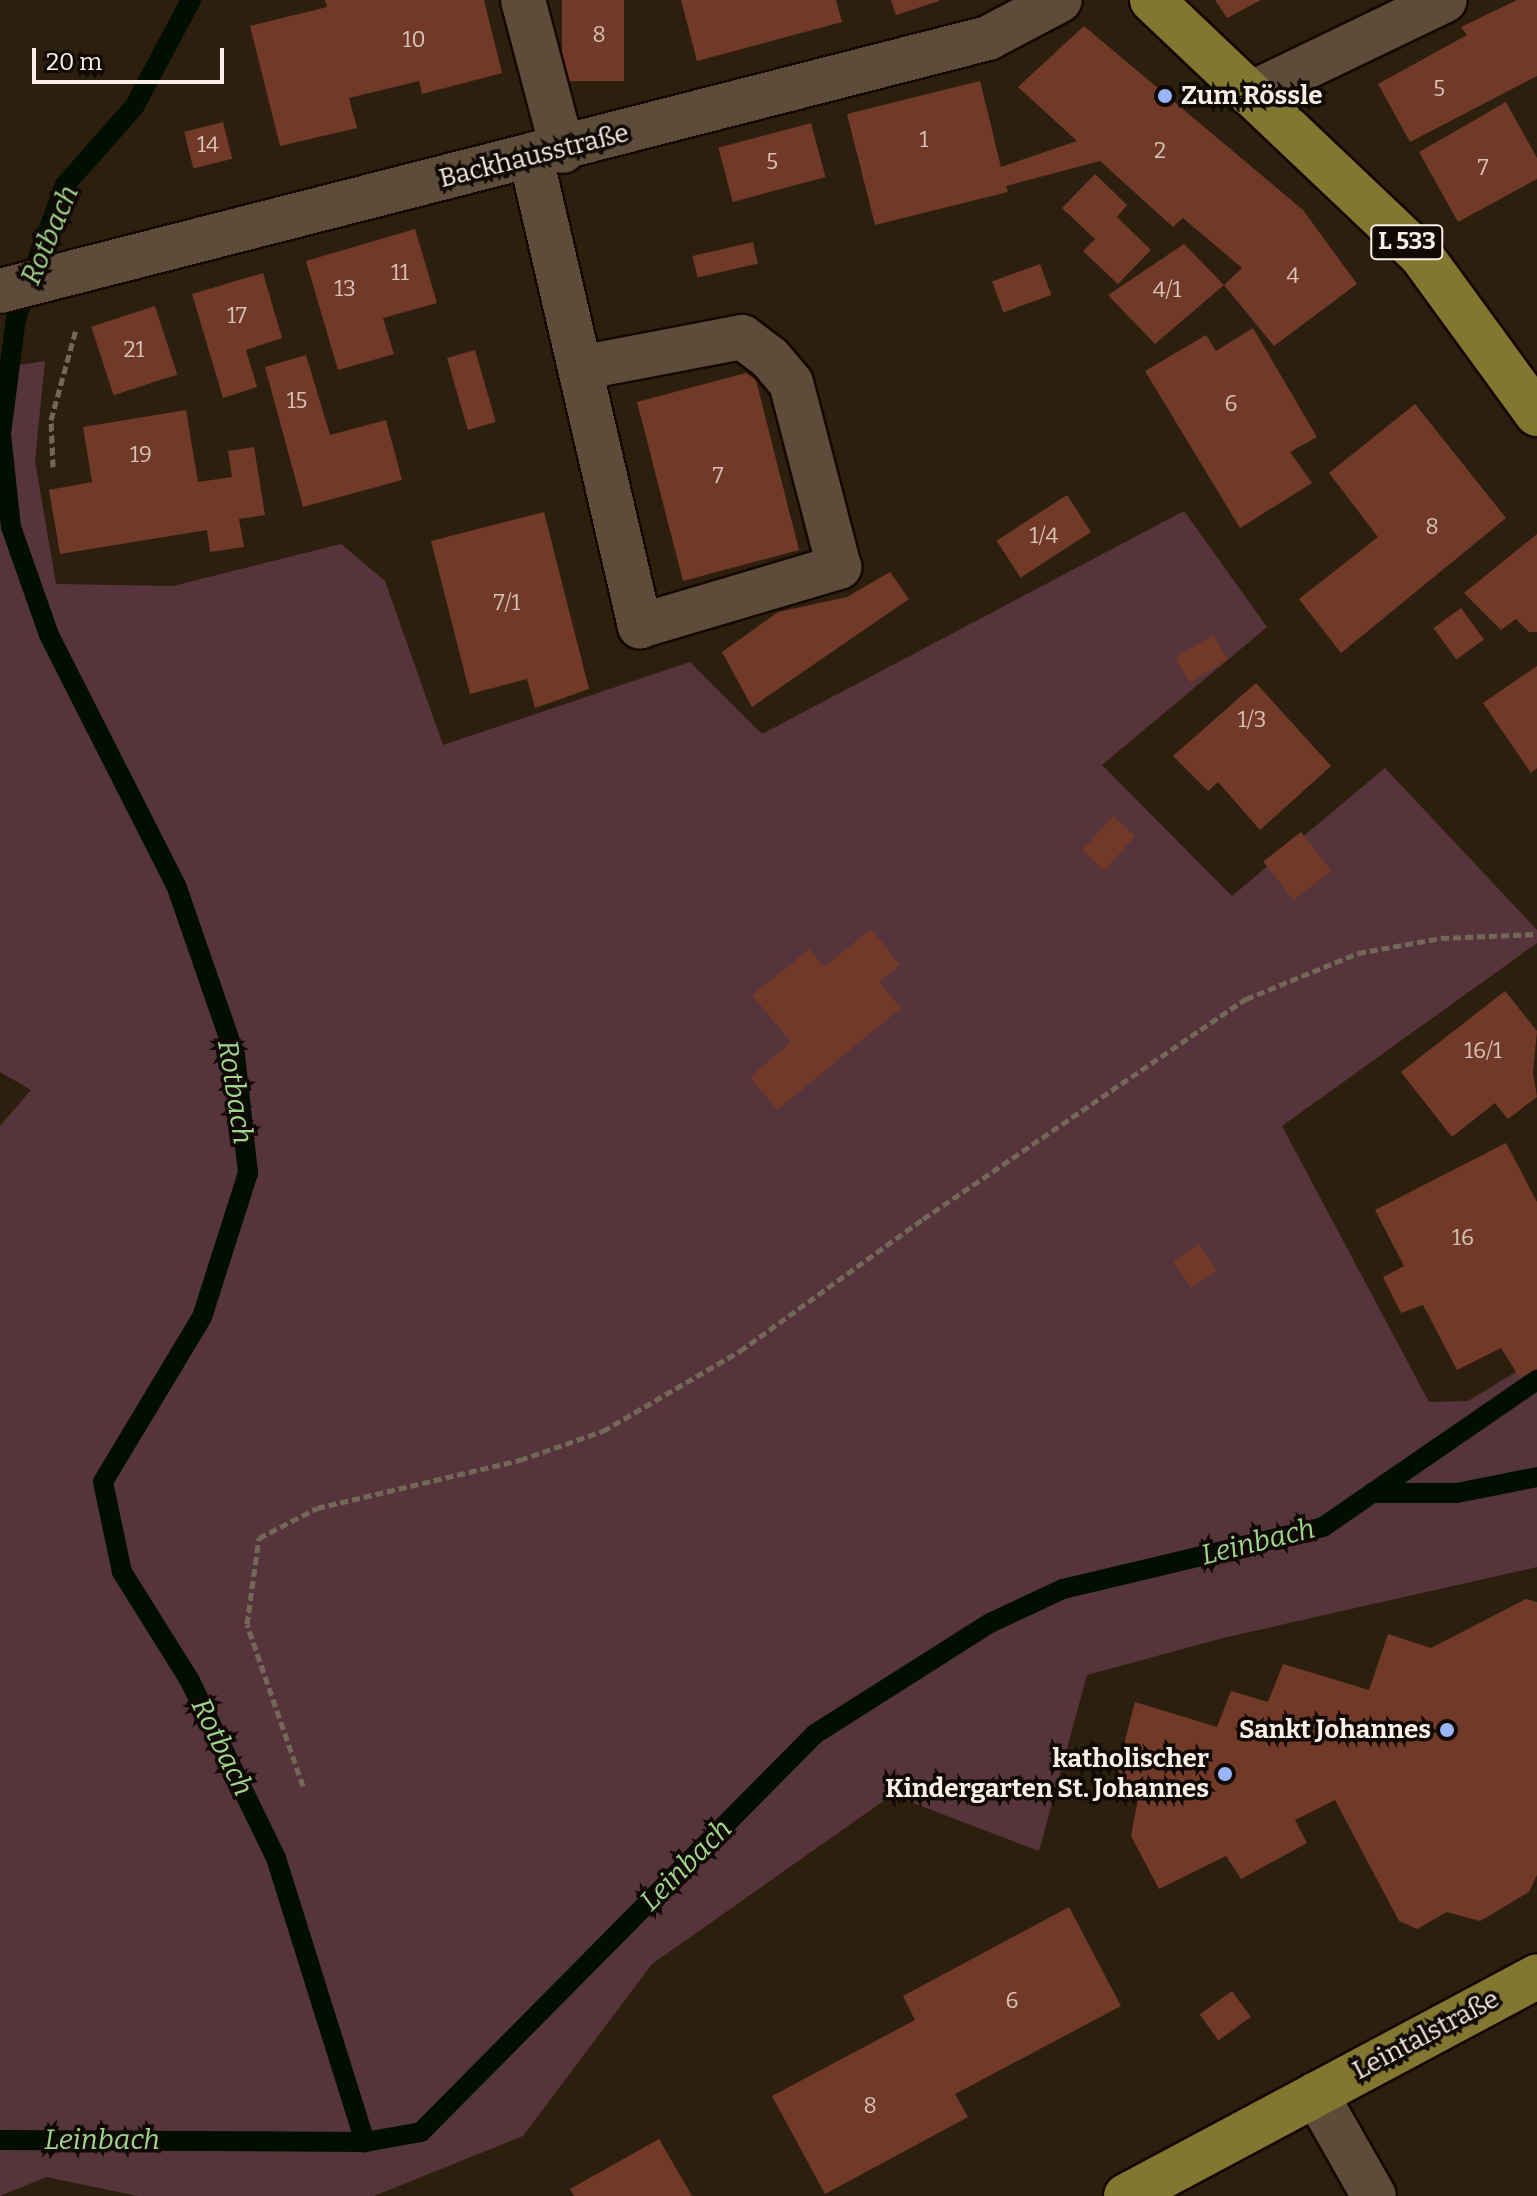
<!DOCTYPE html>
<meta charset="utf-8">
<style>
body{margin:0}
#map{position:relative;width:1537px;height:2196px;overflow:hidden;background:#2d1f0d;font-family:Bitter,serif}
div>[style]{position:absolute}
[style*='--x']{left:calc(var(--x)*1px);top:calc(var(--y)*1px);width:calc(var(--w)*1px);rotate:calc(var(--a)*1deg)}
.green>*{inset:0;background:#56343b}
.stream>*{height:20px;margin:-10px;padding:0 10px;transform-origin:10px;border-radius:10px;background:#000f00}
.building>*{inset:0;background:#713a28;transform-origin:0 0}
.path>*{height:5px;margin-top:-2.5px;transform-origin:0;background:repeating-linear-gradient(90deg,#736757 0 8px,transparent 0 12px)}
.roads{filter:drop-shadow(2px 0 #150800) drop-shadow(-2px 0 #150800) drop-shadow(0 2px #150800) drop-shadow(0 -2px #150800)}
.minor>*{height:44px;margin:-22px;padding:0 22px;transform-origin:22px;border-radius:22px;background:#5c4c39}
.major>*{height:44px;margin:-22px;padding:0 22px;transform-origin:22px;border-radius:22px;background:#827731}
.dots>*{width:22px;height:22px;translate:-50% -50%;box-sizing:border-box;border:4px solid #110a04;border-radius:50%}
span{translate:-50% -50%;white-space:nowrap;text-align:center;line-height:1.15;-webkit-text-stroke:7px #110a04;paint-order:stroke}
.number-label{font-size:22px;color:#d7c2b5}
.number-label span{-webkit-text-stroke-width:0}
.shield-label span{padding:2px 6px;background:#110a04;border:2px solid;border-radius:6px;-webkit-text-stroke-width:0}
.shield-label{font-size:24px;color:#f9efe4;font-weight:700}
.poi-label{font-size:26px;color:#f9efe4;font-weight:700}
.left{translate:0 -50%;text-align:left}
.right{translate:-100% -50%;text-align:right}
.street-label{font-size:26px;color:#f9efe4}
.water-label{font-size:28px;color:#9fd58c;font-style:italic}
.scale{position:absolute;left:32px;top:48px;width:192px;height:36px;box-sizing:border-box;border:4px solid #f9efe4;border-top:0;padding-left:10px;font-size:24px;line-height:28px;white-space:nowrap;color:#f9efe4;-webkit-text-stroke:6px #110a04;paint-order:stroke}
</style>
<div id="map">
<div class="green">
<div style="clip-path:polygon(45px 361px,35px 461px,56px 584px,173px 586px,341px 544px,385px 581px,443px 745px,690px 662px,762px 734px,1184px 511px,1267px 627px,1102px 765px,1232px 896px,1385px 768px,1537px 930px,1537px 943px,1282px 1126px,1429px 1402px,1468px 1401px,1537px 1359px,1537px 1567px,1223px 1638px,1087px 1675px,1039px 1851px,892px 1795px,652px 1964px,523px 2136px,374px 2196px,138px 2196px,46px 2177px,0 2196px,0 1126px,31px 1090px,0 1072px,0 368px)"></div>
</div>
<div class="stream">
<div style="--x:191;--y:0;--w:121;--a:118"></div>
<div style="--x:134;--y:107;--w:104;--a:131.5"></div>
<div style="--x:65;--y:185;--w:142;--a:110.2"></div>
<div style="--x:16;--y:318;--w:117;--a:97.4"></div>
<div style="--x:1;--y:434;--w:94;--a:83.9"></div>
<div style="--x:11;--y:527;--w:114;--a:70.6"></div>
<div style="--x:49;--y:635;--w:280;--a:63.1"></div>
<div style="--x:176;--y:885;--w:180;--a:70.9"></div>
<div style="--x:235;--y:1055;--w:119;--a:83.7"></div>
<div style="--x:248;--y:1173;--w:151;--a:107.7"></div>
<div style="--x:202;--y:1317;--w:192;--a:121"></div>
<div style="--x:103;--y:1482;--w:92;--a:78.1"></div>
<div style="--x:122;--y:1572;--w:128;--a:58"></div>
<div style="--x:190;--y:1681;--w:197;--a:64.1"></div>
<div style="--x:276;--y:1858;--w:298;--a:72.6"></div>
<div style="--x:1372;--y:1493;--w:85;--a:0"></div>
<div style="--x:1457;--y:1493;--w:82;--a:-11.3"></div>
<div style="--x:0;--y:2140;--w:365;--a:0.3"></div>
<div style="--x:365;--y:2142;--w:57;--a:-10.1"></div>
<div style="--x:421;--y:2132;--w:560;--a:-45.29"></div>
<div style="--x:815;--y:1734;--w:207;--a:-32.4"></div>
<div style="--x:990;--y:1623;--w:81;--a:-25"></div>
<div style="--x:1063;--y:1589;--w:267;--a:-13.4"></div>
<div style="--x:1323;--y:1527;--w:260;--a:-34.5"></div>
</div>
<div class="building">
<div style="clip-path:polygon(325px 0,484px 0,502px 73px,422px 94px,419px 81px,349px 98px,357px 128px,280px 146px,250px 26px,327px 7px)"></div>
<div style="left:562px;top:0;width:62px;height:81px"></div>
<div style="clip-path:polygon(681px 0,836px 0,842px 22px,697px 61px)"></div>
<div style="clip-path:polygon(891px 0,939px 0,939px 1px,896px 15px)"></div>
<div style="clip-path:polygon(1215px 0,1261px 0,1227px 18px)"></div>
<div style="clip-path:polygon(1517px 0,1537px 0,1537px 76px,1410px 142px,1378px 84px,1467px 35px,1461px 27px)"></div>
<div style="clip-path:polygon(1084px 26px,1303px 210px,1357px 284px,1274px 346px,1224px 285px,1242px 268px,1183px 218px,1173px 227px,1100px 161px,1006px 186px,1008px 192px,875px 225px,847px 114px,980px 81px,1001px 167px,1077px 141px,1018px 87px)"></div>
<div style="clip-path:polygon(1506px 102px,1537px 158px,1537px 179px,1458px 222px,1419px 152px)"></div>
<div style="left:223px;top:122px;width:38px;height:40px;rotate:76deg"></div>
<div style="left:811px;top:123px;width:56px;height:96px;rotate:75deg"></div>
<div style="clip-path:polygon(1095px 174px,1127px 205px,1117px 217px,1151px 250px,1118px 284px,1083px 251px,1095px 239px,1062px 208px)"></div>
<div style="clip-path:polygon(415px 229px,437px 303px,383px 318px,394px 354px,338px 370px,306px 261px)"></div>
<div style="left:753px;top:242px;width:22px;height:62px;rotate:77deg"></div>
<div style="clip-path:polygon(1184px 244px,1224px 285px,1155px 344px,1108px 295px)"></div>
<div style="left:1040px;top:264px;width:33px;height:51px;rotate:70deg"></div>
<div style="clip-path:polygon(263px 273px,282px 338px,246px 350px,257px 387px,223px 398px,192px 294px)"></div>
<div style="left:155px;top:306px;width:72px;height:67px;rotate:72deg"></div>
<div style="clip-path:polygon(1253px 328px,1317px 437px,1290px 452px,1312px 483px,1240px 528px,1145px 371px,1206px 335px,1216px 351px)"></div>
<div style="left:475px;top:350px;width:75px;height:29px;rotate:74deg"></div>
<div style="clip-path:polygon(306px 355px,330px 435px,386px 420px,402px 480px,303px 507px,265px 367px)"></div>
<div style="clip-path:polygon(746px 373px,756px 380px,799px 550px,683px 581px,637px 402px)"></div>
<div style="clip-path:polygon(1415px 404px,1506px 518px,1341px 653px,1299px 599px,1378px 537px,1329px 473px)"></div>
<div style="clip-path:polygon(186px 410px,198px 482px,232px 477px,228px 451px,254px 447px,265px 515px,239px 519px,244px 547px,210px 552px,207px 530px,60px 554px,49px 490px,92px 482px,83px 427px)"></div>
<div style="left:1067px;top:495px;width:44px;height:84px;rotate:57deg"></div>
<div style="clip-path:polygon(544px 512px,589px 689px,535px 708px,527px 679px,470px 694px,431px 541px)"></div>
<div style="clip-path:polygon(1537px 534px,1537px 632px,1529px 632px,1516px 619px,1501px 630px,1464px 593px)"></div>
<div style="clip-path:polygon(890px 572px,909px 599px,752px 707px,722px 652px,778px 612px,847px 597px)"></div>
<div style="left:1461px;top:608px;width:39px;height:34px;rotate:54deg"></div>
<div style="left:1213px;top:635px;width:29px;height:44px;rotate:59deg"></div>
<div style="clip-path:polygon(1537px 666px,1537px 768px,1531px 773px,1483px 703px)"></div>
<div style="clip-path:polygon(1256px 683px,1331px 766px,1260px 830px,1218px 782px,1208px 791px,1173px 756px)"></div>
<div style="left:1113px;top:816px;width:30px;height:46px;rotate:42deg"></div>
<div style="left:1301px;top:832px;width:49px;height:48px;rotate:52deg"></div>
<div style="clip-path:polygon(871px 929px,900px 965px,879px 982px,901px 1008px,777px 1110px,750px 1077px,791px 1042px,752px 995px,810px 949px,824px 967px)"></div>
<div style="clip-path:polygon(1505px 991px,1537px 1031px,1533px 1073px,1537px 1097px,1508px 1119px,1495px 1103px,1452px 1137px,1401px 1072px)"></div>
<div style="clip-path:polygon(1506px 1143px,1537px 1202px,1537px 1368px,1520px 1378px,1501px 1348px,1457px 1370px,1423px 1305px,1401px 1313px,1383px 1277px,1404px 1266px,1375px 1210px)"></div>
<div style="left:1199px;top:1244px;width:32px;height:31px;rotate:56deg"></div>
<div style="clip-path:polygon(1526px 1599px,1537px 1602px,1537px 1875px,1529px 1892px,1480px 1921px,1447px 1912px,1417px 1929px,1399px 1921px,1335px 1800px,1295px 1820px,1307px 1843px,1241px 1879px,1226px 1856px,1159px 1889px,1131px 1836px,1138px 1799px,1112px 1791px,1135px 1702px,1217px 1727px,1231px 1691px,1268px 1702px,1283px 1664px,1369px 1690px,1388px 1634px,1431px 1648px)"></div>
<div style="clip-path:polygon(1069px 1907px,1121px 2006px,955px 2094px,968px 2117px,825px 2194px,772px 2096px,915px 2020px,903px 1996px)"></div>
<div style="left:1232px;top:1991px;width:32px;height:40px;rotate:54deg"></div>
<div style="clip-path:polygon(659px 2139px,692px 2196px,574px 2196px,570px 2189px)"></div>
</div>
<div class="path">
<div style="--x:53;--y:467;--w:47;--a:-92.4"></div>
<div style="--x:51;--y:420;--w:94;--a:-74.6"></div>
<div style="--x:303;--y:1786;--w:171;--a:-109.1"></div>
<div style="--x:247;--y:1624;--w:87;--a:-82.1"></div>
<div style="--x:259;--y:1538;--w:65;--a:-27.3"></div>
<div style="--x:317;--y:1508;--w:209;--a:-13.3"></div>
<div style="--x:520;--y:1460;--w:88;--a:-19.3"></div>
<div style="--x:603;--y:1431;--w:159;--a:-30.3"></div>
<div style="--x:740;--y:1351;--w:226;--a:-35.8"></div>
<div style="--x:923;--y:1219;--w:391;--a:-34.3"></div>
<div style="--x:1246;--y:999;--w:121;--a:-22.3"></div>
<div style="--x:1358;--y:953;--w:84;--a:-10.2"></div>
<div style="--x:1441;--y:938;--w:96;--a:-2.4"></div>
</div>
<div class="roads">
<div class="minor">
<div style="--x:523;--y:0;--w:156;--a:75.2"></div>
<div style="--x:1250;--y:94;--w:216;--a:-25.7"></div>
<div style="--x:531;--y:158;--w:481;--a:76.9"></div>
<div style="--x:640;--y:626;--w:208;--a:-16.5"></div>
<div style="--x:839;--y:567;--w:190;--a:-104.6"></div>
<div style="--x:791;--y:383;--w:33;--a:-130"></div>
<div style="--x:770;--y:358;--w:35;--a:-143"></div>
<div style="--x:742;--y:337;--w:165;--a:169.2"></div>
<div style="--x:0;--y:291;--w:1020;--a:-14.36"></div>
<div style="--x:988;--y:38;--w:81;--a:-27.8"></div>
<div style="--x:1316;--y:2094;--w:117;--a:60.4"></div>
</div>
<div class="major">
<div style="--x:1152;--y:0;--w:371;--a:43.5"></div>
<div style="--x:1421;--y:255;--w:197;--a:53.9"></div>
<div style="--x:1126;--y:2196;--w:466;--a:-28.1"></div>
</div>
</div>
<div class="dots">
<div style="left:1165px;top:96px;background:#99b5fd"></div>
<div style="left:1447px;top:1730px;background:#99b5fd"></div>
<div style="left:1225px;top:1774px;background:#99b5fd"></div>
</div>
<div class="number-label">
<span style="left:599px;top:35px">8</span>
<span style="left:414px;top:40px">10</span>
<span style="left:1439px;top:89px">5</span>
<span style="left:924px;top:140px">1</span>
<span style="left:208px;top:145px">14</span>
<span style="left:1160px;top:151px">2</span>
<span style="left:772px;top:162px">5</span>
<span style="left:1483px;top:168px">7</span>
<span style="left:400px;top:273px">11</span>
<span style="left:1293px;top:276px">4</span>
<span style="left:345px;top:289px">13</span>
<span style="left:1167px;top:290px">4/1</span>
<span style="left:237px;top:316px">17</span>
<span style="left:134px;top:350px">21</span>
<span style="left:297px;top:401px">15</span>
<span style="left:1231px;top:404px">6</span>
<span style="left:141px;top:455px">19</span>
<span style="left:718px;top:476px">7</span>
<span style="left:1432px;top:527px">8</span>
<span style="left:1044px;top:536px">1/4</span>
<span style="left:507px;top:603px">7/1</span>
<span style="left:1252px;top:720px">1/3</span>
<span style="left:1483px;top:1051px">16/1</span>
<span style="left:1463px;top:1238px">16</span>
<span style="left:1012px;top:2001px">6</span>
<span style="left:870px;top:2106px">8</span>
</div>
<div class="shield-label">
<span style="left:1407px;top:242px">L 533</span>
</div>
<div class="poi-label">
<span class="left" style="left:1181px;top:96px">Zum Rössle</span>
<span class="right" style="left:1431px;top:1730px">Sankt Johannes</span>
<span class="right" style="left:1209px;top:1774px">katholischer<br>Kindergarten St. Johannes</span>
</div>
<div class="street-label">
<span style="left:534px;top:156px;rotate:-14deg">Backhausstraße</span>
<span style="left:1426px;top:2035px;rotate:-28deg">Leintalstraße</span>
</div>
<div class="water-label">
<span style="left:50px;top:235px;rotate:-67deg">Rotbach</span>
<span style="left:235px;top:1092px;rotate:81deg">Rotbach</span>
<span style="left:1258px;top:1542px;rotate:-14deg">Leinbach</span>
<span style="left:222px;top:1747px;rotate:64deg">Rotbach</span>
<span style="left:686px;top:1865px;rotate:-45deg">Leinbach</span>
<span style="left:102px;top:2140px">Leinbach</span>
</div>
<div class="scale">20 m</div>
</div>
